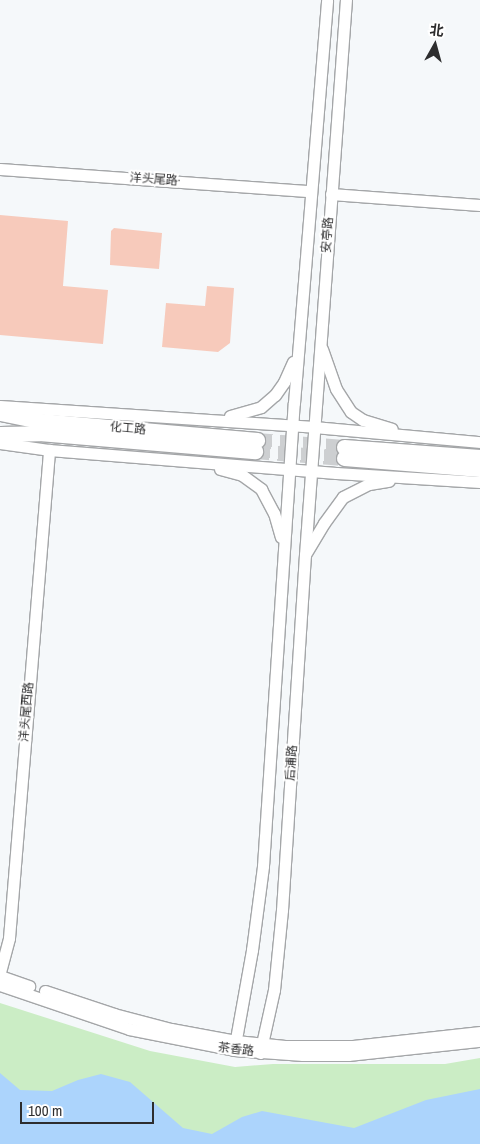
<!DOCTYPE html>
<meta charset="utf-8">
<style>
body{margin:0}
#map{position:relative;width:480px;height:1144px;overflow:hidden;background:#f5f8fa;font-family:"Archivo Narrow","Noto Sans SC",sans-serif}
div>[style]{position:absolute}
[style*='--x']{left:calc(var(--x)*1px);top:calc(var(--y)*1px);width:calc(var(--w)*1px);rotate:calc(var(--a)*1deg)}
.green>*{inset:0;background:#cbedc5}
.water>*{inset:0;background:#acd4fc}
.building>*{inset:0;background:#f7cabb}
.highway-tunnel>*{height:15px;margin-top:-7.5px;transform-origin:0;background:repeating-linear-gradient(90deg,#cdcfd1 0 15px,transparent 0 23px)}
.roads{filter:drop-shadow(1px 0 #a4a6a8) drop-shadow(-1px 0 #a4a6a8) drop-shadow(0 1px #a4a6a8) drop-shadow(0 -1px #a4a6a8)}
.secondary>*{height:11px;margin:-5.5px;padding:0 5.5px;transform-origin:5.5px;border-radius:5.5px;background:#fff}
.highway>*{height:15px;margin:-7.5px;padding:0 7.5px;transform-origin:7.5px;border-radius:7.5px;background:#fff}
span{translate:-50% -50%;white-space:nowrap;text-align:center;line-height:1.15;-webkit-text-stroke:4px #fff;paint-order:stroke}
.street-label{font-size:12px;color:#2d2d2e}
.north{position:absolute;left:410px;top:20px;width:50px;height:50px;-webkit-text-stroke:4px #fff;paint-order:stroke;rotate:7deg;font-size:14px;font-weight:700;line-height:20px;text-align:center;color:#2d2d2e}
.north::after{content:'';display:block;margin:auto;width:18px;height:22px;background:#2d2d2e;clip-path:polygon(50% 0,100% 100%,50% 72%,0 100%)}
.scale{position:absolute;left:20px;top:1102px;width:134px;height:22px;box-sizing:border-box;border:2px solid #2d2d2e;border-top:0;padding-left:6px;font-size:15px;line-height:18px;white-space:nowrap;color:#2d2d2e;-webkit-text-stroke:4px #fff;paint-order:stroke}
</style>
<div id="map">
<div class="green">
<div style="clip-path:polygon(0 1003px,150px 1051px,235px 1067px,273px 1064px,445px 1064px,480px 1058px,480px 1144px,0 1144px)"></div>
</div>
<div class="water">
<div style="clip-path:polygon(0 1073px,20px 1090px,52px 1091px,78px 1080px,101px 1074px,130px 1082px,183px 1128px,212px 1134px,242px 1117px,262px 1111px,354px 1128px,426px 1100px,480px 1089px,480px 1144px,0 1144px)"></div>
</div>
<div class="building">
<div style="clip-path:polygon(0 215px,68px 221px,63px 286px,108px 290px,103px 344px,0 335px)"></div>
<div style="clip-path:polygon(114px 228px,162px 233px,159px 269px,110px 265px,111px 231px)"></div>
<div style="clip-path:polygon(207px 286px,234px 288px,230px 343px,218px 352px,162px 347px,166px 303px,205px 306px)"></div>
</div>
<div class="highway-tunnel">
<div style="--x:257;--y:440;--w:87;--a:4.6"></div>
<div style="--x:255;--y:451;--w:89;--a:4.5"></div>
</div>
<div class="roads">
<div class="secondary">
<div style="--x:0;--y:169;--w:311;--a:4.1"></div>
<div style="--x:331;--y:194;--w:149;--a:4.2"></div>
<div style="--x:322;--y:349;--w:42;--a:70.7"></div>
<div style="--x:336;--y:389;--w:27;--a:57"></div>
<div style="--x:351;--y:412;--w:14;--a:34"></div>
<div style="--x:363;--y:420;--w:30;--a:17"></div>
<div style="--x:0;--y:406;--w:315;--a:3.8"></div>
<div style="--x:314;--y:427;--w:167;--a:5.2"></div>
<div style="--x:230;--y:416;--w:32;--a:-16"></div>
<div style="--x:261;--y:407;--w:18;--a:-41"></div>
<div style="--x:275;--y:395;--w:16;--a:-55"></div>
<div style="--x:284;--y:382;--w:22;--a:-66"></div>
<div style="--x:0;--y:443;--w:49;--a:8.1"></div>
<div style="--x:49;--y:450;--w:288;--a:4.6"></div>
<div style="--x:336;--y:473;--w:144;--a:3.6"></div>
<div style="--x:220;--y:469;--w:23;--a:15"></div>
<div style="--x:242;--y:475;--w:24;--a:36"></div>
<div style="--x:261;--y:489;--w:27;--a:62"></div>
<div style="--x:274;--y:513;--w:25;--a:74"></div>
<div style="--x:306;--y:553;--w:35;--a:-59"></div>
<div style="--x:324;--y:523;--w:32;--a:-54"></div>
<div style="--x:343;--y:497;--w:29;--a:-27"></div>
<div style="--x:369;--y:484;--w:20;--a:-9"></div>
<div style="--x:0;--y:972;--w:35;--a:-75"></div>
<div style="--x:9;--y:938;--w:490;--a:-85.3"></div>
<div style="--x:0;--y:976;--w:31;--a:19"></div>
<div style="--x:0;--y:985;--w:136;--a:18.8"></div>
<div style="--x:129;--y:1029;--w:107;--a:11.3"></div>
<div style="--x:234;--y:1050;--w:69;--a:4.1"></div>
<div style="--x:303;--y:1055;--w:45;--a:0"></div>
<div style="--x:348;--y:1055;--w:133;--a:-6.1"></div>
<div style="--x:45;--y:991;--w:73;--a:18.4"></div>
<div style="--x:114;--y:1014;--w:59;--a:14.7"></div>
<div style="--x:171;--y:1029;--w:66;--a:10.5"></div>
<div style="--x:236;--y:1041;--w:49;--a:5.8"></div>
<div style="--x:285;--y:1046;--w:68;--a:0"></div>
<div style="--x:353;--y:1046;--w:128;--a:-6.3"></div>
<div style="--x:234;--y:1050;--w:102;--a:-79.8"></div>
<div style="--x:252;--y:950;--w:85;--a:-82.5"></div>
<div style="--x:263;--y:866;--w:464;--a:-86.2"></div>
<div style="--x:294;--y:403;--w:404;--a:-85.3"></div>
<div style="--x:260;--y:1053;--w:65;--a:-77.5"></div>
<div style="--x:274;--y:990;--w:80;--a:-84.3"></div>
<div style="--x:282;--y:910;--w:356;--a:-86.3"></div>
<div style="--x:305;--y:555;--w:557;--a:-85.78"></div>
</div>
<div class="highway">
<div style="--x:0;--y:413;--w:41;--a:11.3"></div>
<div style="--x:40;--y:421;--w:218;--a:5"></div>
<div style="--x:0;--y:434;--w:39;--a:-1"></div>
<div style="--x:39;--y:433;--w:217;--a:4.8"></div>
<div style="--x:344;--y:447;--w:136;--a:4.2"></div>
<div style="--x:344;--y:458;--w:136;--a:4.6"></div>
</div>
</div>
<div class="street-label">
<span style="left:155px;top:180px;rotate:4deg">洋头尾路·</span>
<span style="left:328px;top:235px;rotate:-86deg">安亭路</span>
<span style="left:128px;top:429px;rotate:5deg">化工路</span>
<span style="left:27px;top:712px;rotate:-85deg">洋头尾西路</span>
<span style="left:292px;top:763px;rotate:-86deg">后浦路</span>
<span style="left:236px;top:1050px;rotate:7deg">茶香路</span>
</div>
<div class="north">北</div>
<div class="scale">100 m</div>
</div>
